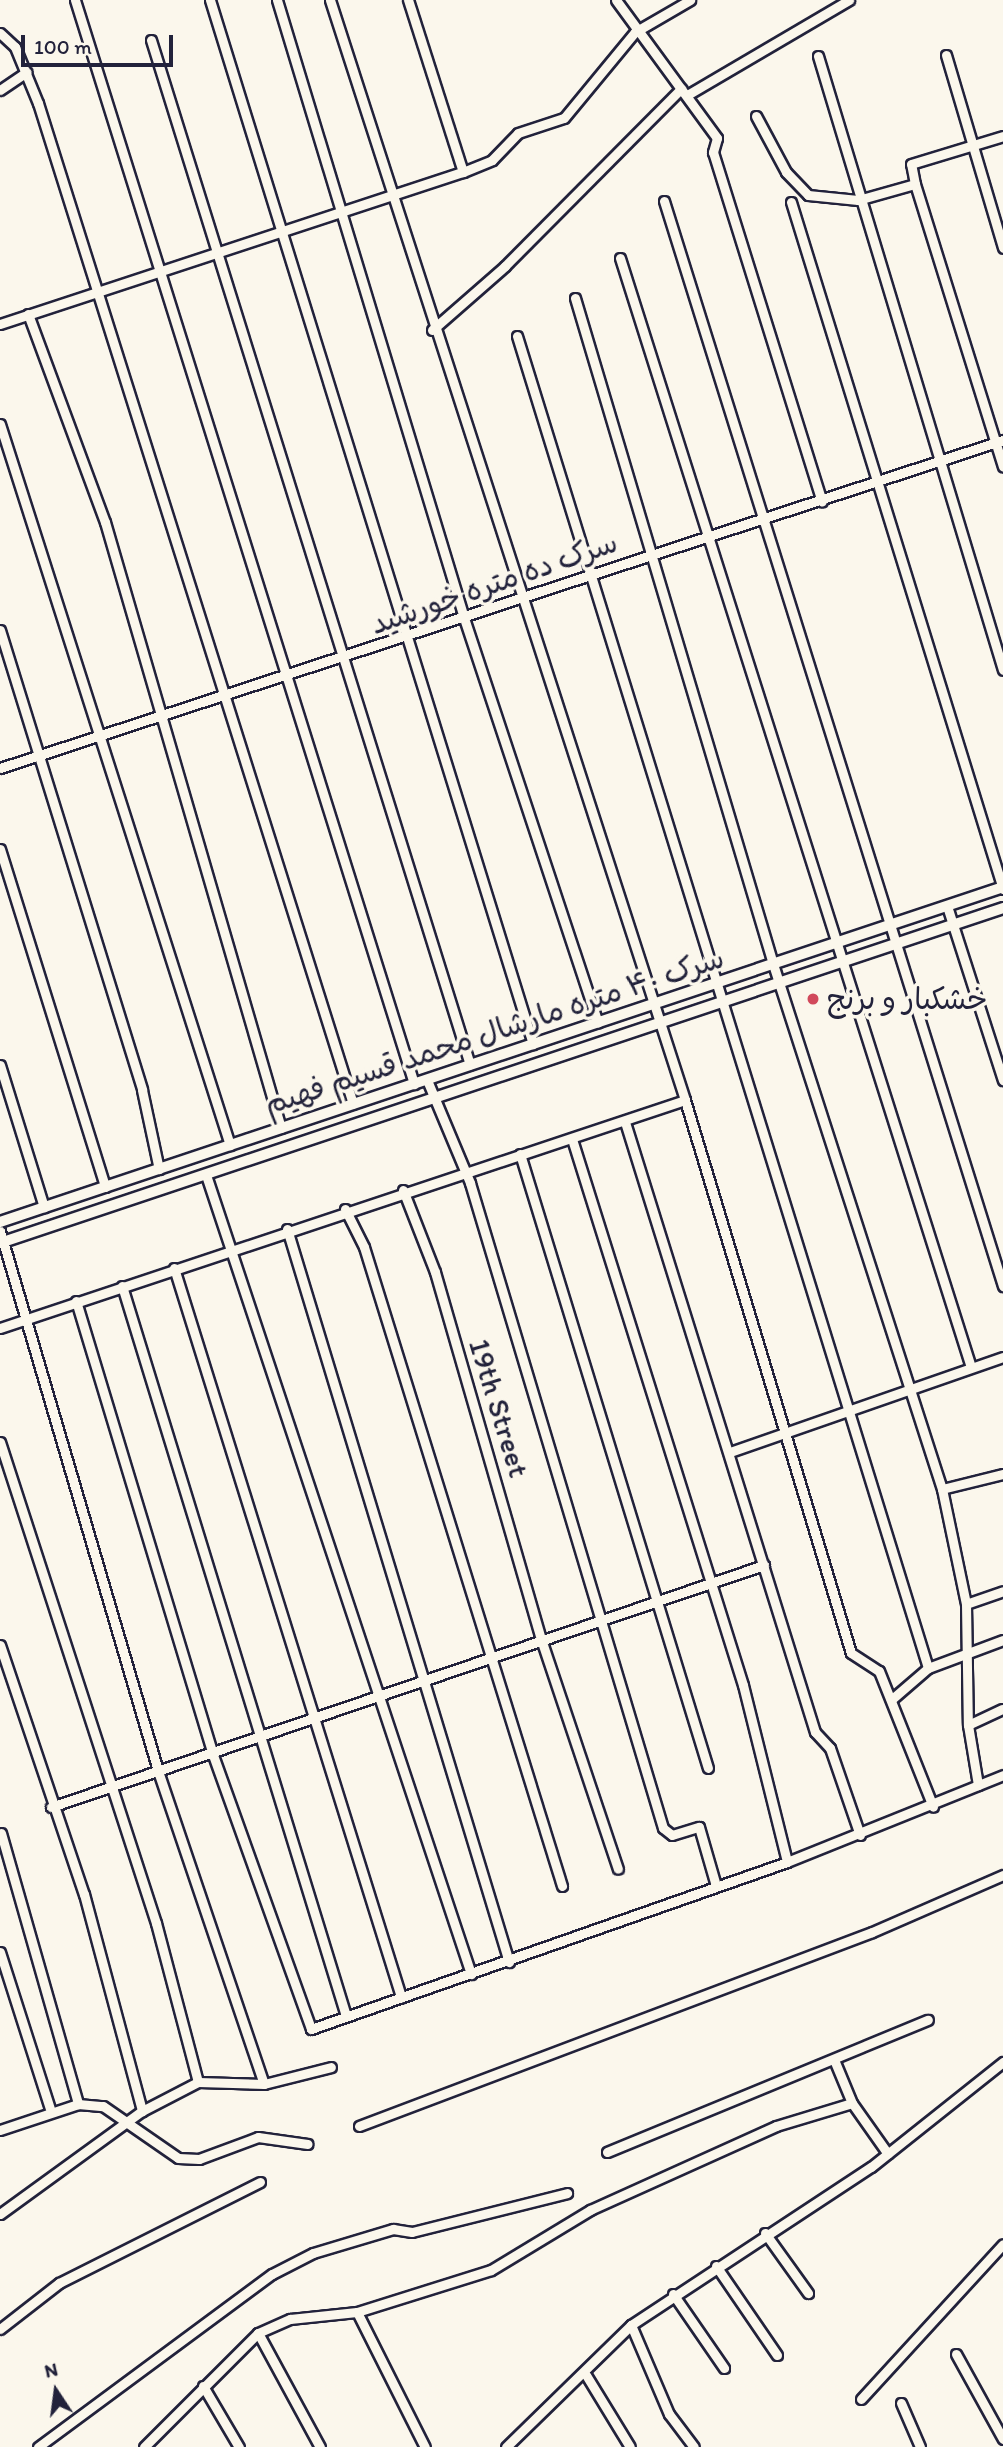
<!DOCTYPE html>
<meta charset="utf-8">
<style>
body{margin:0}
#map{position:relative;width:1003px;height:2447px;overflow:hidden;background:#fbf7ec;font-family:Itim,"Playpen Sans Arabic",sans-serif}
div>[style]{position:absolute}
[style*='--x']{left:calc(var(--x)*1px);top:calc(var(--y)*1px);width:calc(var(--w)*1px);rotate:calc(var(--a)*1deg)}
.roads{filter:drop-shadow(2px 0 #22223b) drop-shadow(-2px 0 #22223b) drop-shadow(0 2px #22223b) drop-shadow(0 -2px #22223b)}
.minor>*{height:9px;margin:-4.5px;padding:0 4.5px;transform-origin:4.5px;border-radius:4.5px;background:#fbf7ec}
.tertiary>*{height:10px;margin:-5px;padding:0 5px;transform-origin:5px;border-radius:5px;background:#fbf7ec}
.dots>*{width:19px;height:19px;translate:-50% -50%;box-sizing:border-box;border:4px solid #fbf7ec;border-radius:50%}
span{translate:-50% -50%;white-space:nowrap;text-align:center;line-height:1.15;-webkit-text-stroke:7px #fbf7ec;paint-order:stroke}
.street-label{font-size:30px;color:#22223b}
.poi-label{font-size:30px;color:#22223b}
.left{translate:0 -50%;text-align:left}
.north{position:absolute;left:21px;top:2356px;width:70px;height:70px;-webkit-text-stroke:5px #fbf7ec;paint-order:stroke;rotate:347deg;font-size:19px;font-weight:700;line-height:28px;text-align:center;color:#22223b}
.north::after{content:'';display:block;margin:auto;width:24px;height:32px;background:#22223b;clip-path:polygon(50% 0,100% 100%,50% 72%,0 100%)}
.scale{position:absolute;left:21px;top:35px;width:152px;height:32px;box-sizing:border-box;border:4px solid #22223b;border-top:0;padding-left:9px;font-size:21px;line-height:24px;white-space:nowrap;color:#22223b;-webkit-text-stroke:5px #fbf7ec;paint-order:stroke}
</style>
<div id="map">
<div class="roads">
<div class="minor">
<div style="--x:75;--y:0;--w:1136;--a:72.63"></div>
<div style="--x:210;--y:0;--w:1093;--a:72.81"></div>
<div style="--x:277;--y:0;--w:646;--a:73.16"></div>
<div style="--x:464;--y:618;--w:426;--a:71.7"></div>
<div style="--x:330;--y:0;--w:1156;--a:72.11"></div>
<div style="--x:685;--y:1100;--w:577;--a:73.29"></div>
<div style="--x:851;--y:1653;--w:33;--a:33"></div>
<div style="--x:879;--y:1671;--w:146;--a:68.3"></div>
<div style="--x:616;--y:0;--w:171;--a:53.8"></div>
<div style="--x:717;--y:138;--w:15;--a:106"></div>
<div style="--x:713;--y:152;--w:366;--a:72.7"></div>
<div style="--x:0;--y:33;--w:21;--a:43"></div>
<div style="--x:15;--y:47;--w:61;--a:67.7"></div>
<div style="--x:38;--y:103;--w:1049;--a:72.53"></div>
<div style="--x:151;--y:40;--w:1073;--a:72.71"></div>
<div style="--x:946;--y:55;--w:201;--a:73.5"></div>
<div style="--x:818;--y:56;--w:641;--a:73.23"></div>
<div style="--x:0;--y:90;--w:32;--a:-34"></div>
<div style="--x:687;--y:95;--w:188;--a:-30.4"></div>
<div style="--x:756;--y:116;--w:64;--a:61.8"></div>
<div style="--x:786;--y:172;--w:32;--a:46"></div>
<div style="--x:808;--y:195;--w:50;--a:5.7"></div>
<div style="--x:858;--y:200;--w:59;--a:-15.7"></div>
<div style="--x:915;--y:184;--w:20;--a:-101"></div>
<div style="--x:911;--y:164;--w:96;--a:-16.9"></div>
<div style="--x:463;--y:172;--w:31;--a:-22"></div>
<div style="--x:492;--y:160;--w:37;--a:-46"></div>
<div style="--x:518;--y:133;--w:48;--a:-18.1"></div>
<div style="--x:564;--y:118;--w:112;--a:-50.5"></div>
<div style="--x:635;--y:32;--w:64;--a:-30.2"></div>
<div style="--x:915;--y:184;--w:296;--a:72.7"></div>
<div style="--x:664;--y:201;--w:1137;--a:72.65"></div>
<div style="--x:791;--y:202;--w:719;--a:72.85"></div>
<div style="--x:620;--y:258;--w:1163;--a:72.44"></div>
<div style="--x:575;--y:298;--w:695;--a:73.44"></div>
<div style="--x:773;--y:964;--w:552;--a:72.16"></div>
<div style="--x:942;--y:1489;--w:117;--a:78.2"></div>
<div style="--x:966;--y:1604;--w:121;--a:89.1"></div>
<div style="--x:968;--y:1725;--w:61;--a:80.5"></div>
<div style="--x:28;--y:314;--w:222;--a:69.7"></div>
<div style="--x:105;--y:522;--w:631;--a:73.81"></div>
<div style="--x:0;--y:324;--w:487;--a:-18.2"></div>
<div style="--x:463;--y:172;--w:181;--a:-107.7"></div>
<div style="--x:432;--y:330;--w:97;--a:-41.2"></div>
<div style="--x:505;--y:266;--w:250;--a:-45.2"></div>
<div style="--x:517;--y:336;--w:1394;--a:72.85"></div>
<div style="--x:0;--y:424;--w:757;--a:72.31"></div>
<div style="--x:0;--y:630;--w:481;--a:72.8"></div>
<div style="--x:142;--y:1090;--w:81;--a:77.9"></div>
<div style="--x:0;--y:768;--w:1055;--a:-18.11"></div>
<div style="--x:0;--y:849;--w:354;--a:72.7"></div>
<div style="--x:947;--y:906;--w:183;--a:72.2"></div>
<div style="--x:0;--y:1065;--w:149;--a:72.8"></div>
<div style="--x:427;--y:1080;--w:112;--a:67.3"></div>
<div style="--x:470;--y:1183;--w:673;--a:73.34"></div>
<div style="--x:663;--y:1828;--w:11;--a:38"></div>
<div style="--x:672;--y:1835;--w:28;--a:-17"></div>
<div style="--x:699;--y:1827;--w:61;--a:73.9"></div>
<div style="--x:625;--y:1122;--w:639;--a:72.7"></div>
<div style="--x:815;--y:1732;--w:22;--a:47"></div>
<div style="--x:830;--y:1748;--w:92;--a:71"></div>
<div style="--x:572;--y:1139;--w:572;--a:72.61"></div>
<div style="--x:743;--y:1685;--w:182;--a:76"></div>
<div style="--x:520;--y:1154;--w:642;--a:72.98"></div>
<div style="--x:206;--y:1175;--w:842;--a:71.65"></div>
<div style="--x:403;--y:1190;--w:88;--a:68.7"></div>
<div style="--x:435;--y:1272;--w:385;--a:73.9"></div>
<div style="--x:542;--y:1642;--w:239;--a:71.5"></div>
<div style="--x:345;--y:1209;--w:42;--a:63.4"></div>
<div style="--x:364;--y:1247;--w:669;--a:72.78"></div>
<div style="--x:287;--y:1229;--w:766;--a:73.15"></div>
<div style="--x:0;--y:1231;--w:566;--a:73.68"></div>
<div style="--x:159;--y:1774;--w:327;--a:71.3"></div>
<div style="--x:174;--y:1268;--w:764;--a:72.7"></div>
<div style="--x:122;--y:1286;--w:764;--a:72.94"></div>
<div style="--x:76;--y:1301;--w:474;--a:73.2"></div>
<div style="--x:213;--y:1755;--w:291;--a:70.3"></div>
<div style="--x:311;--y:2029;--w:504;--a:-19.33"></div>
<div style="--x:787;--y:1862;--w:233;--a:-21.9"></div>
<div style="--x:0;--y:1328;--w:722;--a:-18.41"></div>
<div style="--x:0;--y:1442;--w:506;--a:72.03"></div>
<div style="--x:156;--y:1923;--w:164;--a:75.2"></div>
<div style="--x:730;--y:1452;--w:289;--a:-19.2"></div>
<div style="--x:942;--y:1489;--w:63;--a:-13.8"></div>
<div style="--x:966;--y:1604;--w:39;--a:-19"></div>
<div style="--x:0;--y:1645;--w:263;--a:71.4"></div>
<div style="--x:84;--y:1894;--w:225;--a:75"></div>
<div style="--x:892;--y:1699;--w:48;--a:-40.7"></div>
<div style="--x:928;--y:1668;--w:80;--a:-20.5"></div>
<div style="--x:968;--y:1725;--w:38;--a:-25"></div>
<div style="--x:51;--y:1807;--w:753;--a:-18.75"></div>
<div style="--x:1;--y:1833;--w:282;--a:74.1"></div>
<div style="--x:0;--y:1952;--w:168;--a:72.3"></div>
<div style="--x:835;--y:2062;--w:44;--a:67.5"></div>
<div style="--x:359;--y:2126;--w:548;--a:-20.71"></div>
<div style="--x:872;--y:1932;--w:143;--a:-23.5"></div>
<div style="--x:0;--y:2130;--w:82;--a:-18.4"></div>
<div style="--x:78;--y:2104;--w:25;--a:5"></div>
<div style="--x:103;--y:2106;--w:91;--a:34.7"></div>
<div style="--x:178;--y:2158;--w:21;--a:3"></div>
<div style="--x:199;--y:2159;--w:63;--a:-20.4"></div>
<div style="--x:258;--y:2137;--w:50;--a:8"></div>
<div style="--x:607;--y:2152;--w:347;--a:-22.4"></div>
<div style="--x:0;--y:2214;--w:175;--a:-36"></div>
<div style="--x:142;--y:2111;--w:63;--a:-27.4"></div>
<div style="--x:198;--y:2082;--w:66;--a:1.7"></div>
<div style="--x:264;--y:2084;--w:69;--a:-14.2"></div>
<div style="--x:765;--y:2233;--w:74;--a:54.4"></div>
<div style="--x:716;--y:2266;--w:108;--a:55.6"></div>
<div style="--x:673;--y:2294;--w:90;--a:55.4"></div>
<div style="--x:357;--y:2312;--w:151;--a:63.3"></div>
<div style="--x:631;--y:2325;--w:97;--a:66.9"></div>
<div style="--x:669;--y:2414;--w:41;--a:52.9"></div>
<div style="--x:0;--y:2329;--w:75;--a:-37.9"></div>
<div style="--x:59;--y:2283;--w:225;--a:-26.7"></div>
<div style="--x:258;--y:2333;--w:130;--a:61.5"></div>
<div style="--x:956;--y:2354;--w:97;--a:61.1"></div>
<div style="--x:586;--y:2375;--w:84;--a:58.6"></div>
<div style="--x:203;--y:2386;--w:71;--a:59.5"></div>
<div style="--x:861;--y:2399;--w:210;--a:-47.5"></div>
<div style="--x:901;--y:2403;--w:48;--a:66.6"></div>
<div style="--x:38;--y:2447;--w:291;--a:-36.5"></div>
<div style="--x:272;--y:2274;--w:46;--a:-27.1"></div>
<div style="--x:313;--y:2253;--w:84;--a:-16.7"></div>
<div style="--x:393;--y:2229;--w:19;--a:9"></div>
<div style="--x:412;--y:2232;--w:160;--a:-14.1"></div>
<div style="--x:144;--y:2447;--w:161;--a:-45"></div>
<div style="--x:258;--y:2333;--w:35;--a:-24"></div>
<div style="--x:290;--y:2319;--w:67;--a:-6"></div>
<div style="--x:357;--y:2312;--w:140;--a:-17.4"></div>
<div style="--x:491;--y:2270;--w:116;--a:-31.2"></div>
<div style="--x:590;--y:2210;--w:204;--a:-24.3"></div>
<div style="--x:776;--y:2126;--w:79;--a:-16.8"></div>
<div style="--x:852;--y:2103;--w:62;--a:54.8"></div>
<div style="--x:506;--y:2447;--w:175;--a:-44.3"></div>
<div style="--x:631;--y:2325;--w:287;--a:-33.4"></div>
<div style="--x:871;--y:2167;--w:169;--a:-38.5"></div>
</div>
<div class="tertiary">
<div style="--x:0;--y:1222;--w:1057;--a:-18.47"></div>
<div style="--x:0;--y:1243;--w:1057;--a:-18.47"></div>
</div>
</div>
<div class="dots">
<div style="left:813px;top:999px;background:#d1495b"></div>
</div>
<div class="street-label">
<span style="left:494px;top:583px;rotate:-19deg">سرک ده متره خورشید</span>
<span style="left:494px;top:1031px;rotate:-18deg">سرک ۴۰ متره مارشال محمد قسیم فهیم</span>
<span style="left:499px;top:1408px;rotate:73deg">19th Street</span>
</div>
<div class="poi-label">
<span class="left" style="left:827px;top:999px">خشکبار و برنج</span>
</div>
<div class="north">N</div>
<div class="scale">100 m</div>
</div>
